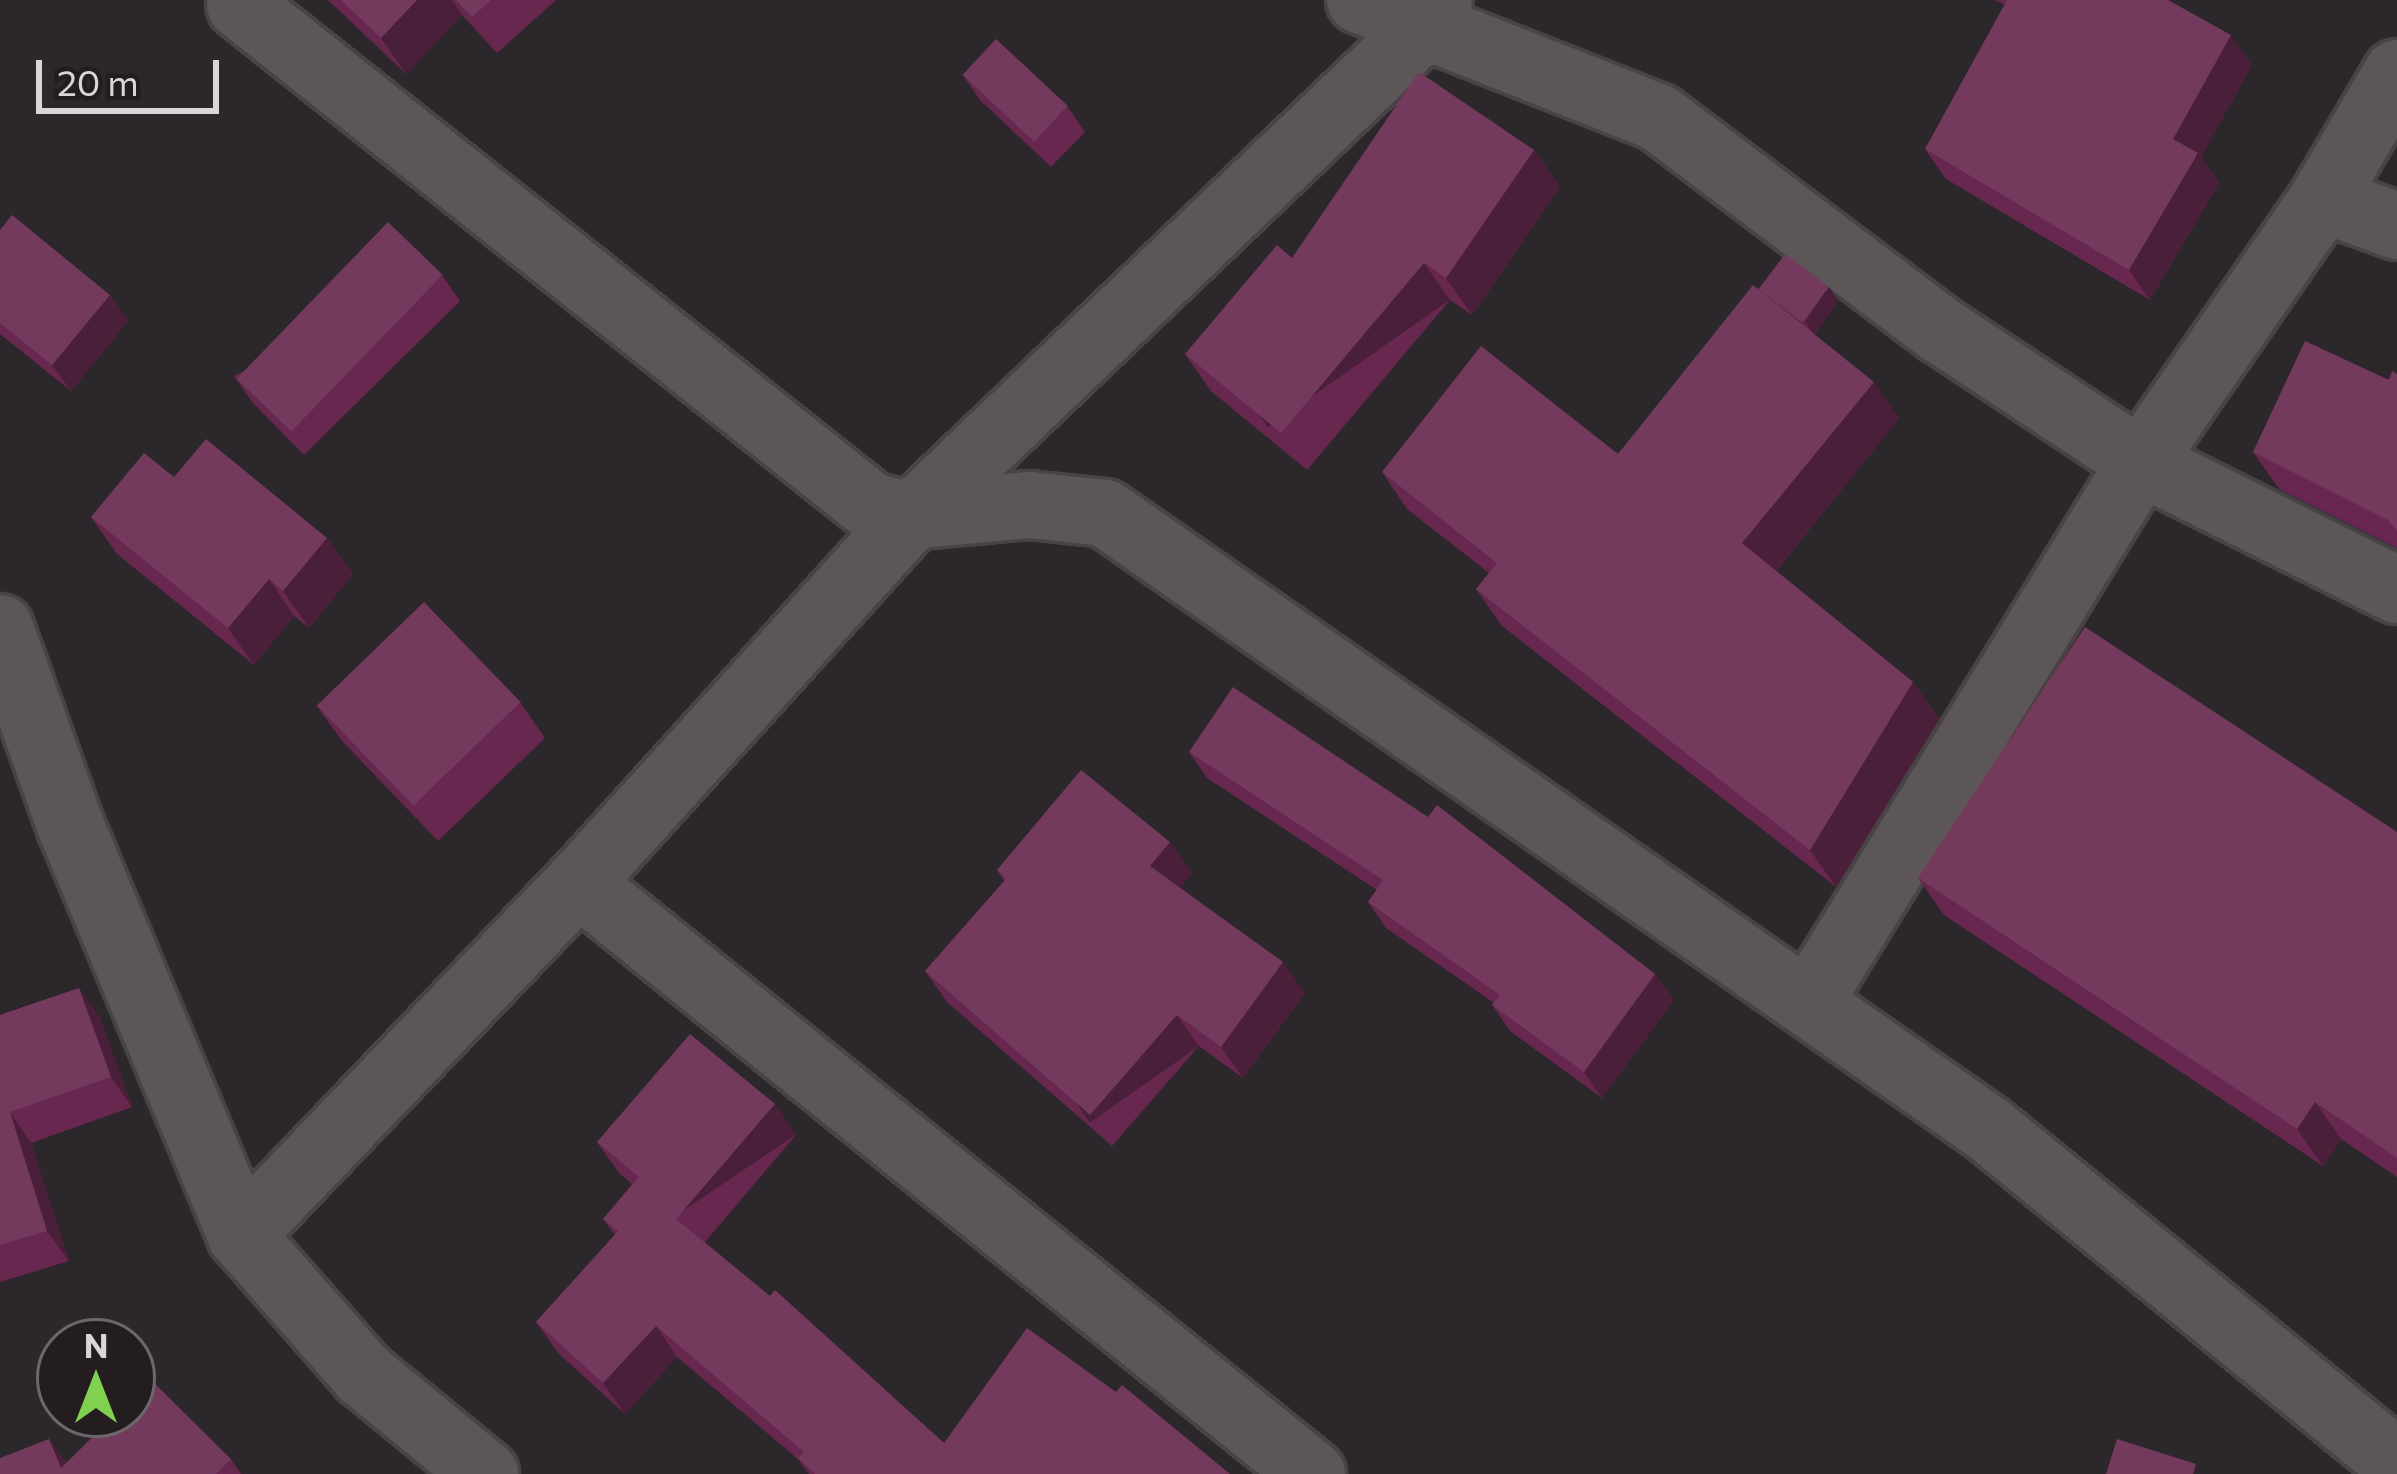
<!DOCTYPE html>
<style>
body{margin:0}
#map{position:relative;width:2397px;height:1474px;overflow:hidden;background:#2c272a;font-family:Commissioner,sans-serif}
div>[style]{position:absolute}
[style*='--x']{left:calc(var(--x)*1px);top:calc(var(--y)*1px);width:calc(var(--w)*1px);rotate:calc(var(--a)*1deg)}
.roads{filter:drop-shadow(3px 0 #484345) drop-shadow(-3px 0 #484345) drop-shadow(0 3px #484345) drop-shadow(0 -3px #484345)}
.minor>*{height:66px;margin:-33px;padding:0 33px;transform-origin:33px;border-radius:33px;background:#5c5659}
.wall>*{inset:0;background:#67274f}
.shaded-wall>*{inset:0;background:#4a1f3a;transform-origin:0 0}
.building>*{inset:0;background:#733a5e;transform-origin:0 0}
span{translate:-50% -50%;white-space:nowrap;text-align:center;line-height:1.15;-webkit-text-stroke:9px #231d20;paint-order:stroke}
.north{position:absolute;left:36px;top:1318px;width:120px;height:120px;box-sizing:border-box;background:#231d20;border:3px solid #6c676a;border-radius:50%;rotate:0deg;font-size:33px;font-weight:700;line-height:48px;text-align:center;color:#dad6d8}
.north::after{content:'';display:block;margin:auto;width:42px;height:54px;background:#81d050;clip-path:polygon(50% 0,100% 100%,50% 72%,0 100%)}
.scale{position:absolute;left:36px;top:60px;width:183px;height:54px;box-sizing:border-box;border:6px solid #dad6d8;border-top:0;padding-left:15px;font-size:36px;line-height:42px;white-space:nowrap;color:#dad6d8;-webkit-text-stroke:9px #231d20;paint-order:stroke}
</style>
<div id="map">
<div class="roads">
<div class="minor">
<div style="--x:1360;--y:0;--w:321;--a:21.5"></div>
<div style="--x:1659;--y:118;--w:351;--a:37"></div>
<div style="--x:1939;--y:329;--w:242;--a:33.4"></div>
<div style="--x:2141;--y:462;--w:320;--a:-55.3"></div>
<div style="--x:2323;--y:199;--w:146;--a:-59.6"></div>
<div style="--x:240;--y:5;--w:806;--a:38.45"></div>
<div style="--x:871;--y:506;--w:42;--a:13.7"></div>
<div style="--x:912;--y:516;--w:118;--a:-5.4"></div>
<div style="--x:1029;--y:505;--w:76;--a:6"></div>
<div style="--x:1105;--y:513;--w:1075;--a:34.89"></div>
<div style="--x:1987;--y:1128;--w:529;--a:39.25"></div>
<div style="--x:2323;--y:199;--w:79;--a:20"></div>
<div style="--x:0;--y:628;--w:211;--a:70.4"></div>
<div style="--x:71;--y:827;--w:442;--a:67.4"></div>
<div style="--x:241;--y:1235;--w:185;--a:48.7"></div>
<div style="--x:363;--y:1374;--w:158;--a:39.3"></div>
<div style="--x:579;--y:883;--w:942;--a:38.88"></div>
<div style="--x:1811;--y:999;--w:630;--a:-58.43"></div>
<div style="--x:2141;--y:462;--w:286;--a:26.6"></div>
<div style="--x:241;--y:1235;--w:488;--a:-46.2"></div>
<div style="--x:579;--y:883;--w:496;--a:-47.8"></div>
<div style="--x:912;--y:516;--w:704;--a:-43.68"></div>
<div style="--x:1421;--y:30;--w:35;--a:-59"></div>
</div>
</div>
<div class="wall">
<div style="clip-path:polygon(328px 0,556px 0,497px 53px,462px 15px,406px 74px)"></div>
<div style="clip-path:polygon(1995px 0,2168px 0,2252px 65px,2201px 157px,2219px 183px,2150px 300px,1946px 179px,1925px 149px,2005px 5px)"></div>
<div style="clip-path:polygon(962px 74px,1067px 106px,1085px 132px,1051px 167px,980px 100px)"></div>
<div style="clip-path:polygon(1534px 150px,1560px 187px,1472px 315px,1450px 300px,1307px 470px,1211px 391px,1185px 354px,1292px 258px)"></div>
<div style="clip-path:polygon(0 230px,110px 295px,128px 321px,71px 391px,0 334px)"></div>
<div style="clip-path:polygon(442px 275px,460px 301px,304px 455px,252px 402px,234px 376px)"></div>
<div style="clip-path:polygon(1761px 291px,1838px 300px,1815px 335px,1899px 418px,1776px 571px,1913px 682px,1939px 719px,1836px 887px,1502px 626px,1476px 589px,1489px 573px,1407px 509px,1382px 472px,1618px 454px)"></div>
<div style="clip-path:polygon(2397px 374px,2397px 548px,2279px 489px,2253px 452px)"></div>
<div style="clip-path:polygon(174px 477px,327px 538px,353px 574px,309px 628px,294px 616px,254px 665px,117px 554px,91px 517px)"></div>
<div style="clip-path:polygon(520px 702px,545px 738px,438px 841px,342px 741px,316px 705px)"></div>
<div style="clip-path:polygon(1189px 752px,1655px 974px,1674px 1000px,1602px 1098px,1510px 1031px,1492px 1005px,1494px 1003px,1386px 928px,1368px 902px,1377px 890px,1207px 778px)"></div>
<div style="clip-path:polygon(2397px 832px,2397px 1177px,2341px 1139px,2323px 1166px,1944px 915px,1918px 878px)"></div>
<div style="clip-path:polygon(1170px 842px,1192px 873px,1180px 888px,1305px 993px,1243px 1078px,1199px 1046px,1112px 1146px,947px 1002px,925px 971px,1004px 881px,997px 870px)"></div>
<div style="clip-path:polygon(79px 988px,100px 1018px,132px 1107px,31px 1143px,69px 1261px,0 1282px,0 1015px)"></div>
<div style="clip-path:polygon(775px 1104px,796px 1135px,705px 1242px,944px 1443px,1230px 1474px,809px 1474px,799px 1460px,677px 1357px,625px 1414px,558px 1353px,536px 1322px,615px 1235px,603px 1219px,632px 1184px,619px 1173px,597px 1142px)"></div>
<div style="clip-path:polygon(49px 1439px,66px 1463px,231px 1459px,241px 1474px,0 1474px)"></div>
</div>
<div class="shaded-wall">
<div style="clip-path:polygon(417px 0,452px 0,462px 15px,406px 74px,381px 38px)"></div>
<div style="clip-path:polygon(2231px 35px,2252px 65px,2201px 157px,2219px 183px,2150px 300px,2129px 270px,2173px 139px)"></div>
<div style="clip-path:polygon(1534px 150px,1560px 187px,1472px 315px,1446px 278px)"></div>
<div style="left:1424px;top:263px;width:45px;height:222px;rotate:55deg"></div>
<div style="clip-path:polygon(1829px 287px,1838px 300px,1815px 336px,1805px 322px)"></div>
<div style="clip-path:polygon(110px 295px,128px 321px,71px 391px,52px 365px)"></div>
<div style="clip-path:polygon(1874px 382px,1899px 418px,1768px 580px,1742px 543px)"></div>
<div style="clip-path:polygon(327px 538px,353px 574px,309px 628px,283px 591px)"></div>
<div style="clip-path:polygon(269px 579px,294px 616px,254px 665px,228px 628px)"></div>
<div style="clip-path:polygon(1913px 682px,1939px 719px,1836px 887px,1810px 850px)"></div>
<div style="clip-path:polygon(1170px 842px,1192px 873px,1171px 898px,1150px 866px)"></div>
<div style="clip-path:polygon(1283px 962px,1305px 993px,1243px 1078px,1221px 1047px)"></div>
<div style="clip-path:polygon(1655px 974px,1674px 1000px,1602px 1098px,1584px 1072px)"></div>
<div style="clip-path:polygon(79px 988px,100px 1018px,132px 1107px,111px 1077px)"></div>
<div style="left:1177px;top:1015px;width:38px;height:133px;rotate:55deg"></div>
<div style="clip-path:polygon(2315px 1102px,2341px 1139px,2323px 1166px,2297px 1129px)"></div>
<div style="left:775px;top:1104px;width:37px;height:152px;rotate:56deg"></div>
<div style="clip-path:polygon(10px 1112px,31px 1143px,69px 1261px,47px 1231px)"></div>
<div style="clip-path:polygon(656px 1326px,677px 1357px,625px 1414px,603px 1383px)"></div>
<div style="clip-path:polygon(49px 1439px,68px 1465px,61px 1468px)"></div>
</div>
<div class="building">
<div style="clip-path:polygon(341px 0,417px 0,381px 38px)"></div>
<div style="clip-path:polygon(456px 0,491px 0,472px 17px)"></div>
<div style="clip-path:polygon(2007px 0,2168px 0,2231px 35px,2173px 139px,2198px 153px,2129px 270px,1925px 149px)"></div>
<div style="left:996px;top:39px;width:98px;height:49px;rotate:43deg"></div>
<div style="clip-path:polygon(1419px 72px,1534px 150px,1446px 278px,1424px 263px,1281px 433px,1185px 354px,1277px 245px,1292px 258px)"></div>
<div style="clip-path:polygon(12px 215px,110px 295px,52px 365px,0 323px,0 230px)"></div>
<div style="left:388px;top:222px;width:76px;height:218px;rotate:44deg"></div>
<div style="left:1785px;top:254px;width:55px;height:44px;rotate:37deg"></div>
<div style="clip-path:polygon(1753px 285px,1874px 382px,1742px 543px,1913px 682px,1810px 850px,1476px 589px,1497px 563px,1382px 472px,1481px 346px,1618px 454px)"></div>
<div style="clip-path:polygon(2305px 341px,2389px 380px,2392px 371px,2397px 374px,2397px 531px,2388px 520px,2253px 452px)"></div>
<div style="clip-path:polygon(206px 439px,327px 538px,283px 591px,269px 579px,228px 628px,91px 517px,144px 453px,174px 477px)"></div>
<div style="left:424px;top:602px;width:139px;height:149px;rotate:46deg"></div>
<div style="clip-path:polygon(2085px 627px,2397px 832px,2397px 1158px,2315px 1102px,2297px 1129px,1918px 878px)"></div>
<div style="clip-path:polygon(1233px 687px,1428px 817px,1437px 805px,1655px 974px,1584px 1072px,1492px 1005px,1500px 995px,1368px 902px,1383px 880px,1189px 752px)"></div>
<div style="clip-path:polygon(1081px 770px,1170px 842px,1150px 866px,1283px 962px,1221px 1047px,1177px 1015px,1090px 1115px,925px 971px,1006px 879px,997px 870px)"></div>
<div style="clip-path:polygon(79px 988px,111px 1077px,10px 1112px,47px 1231px,0 1245px,0 1015px)"></div>
<div style="clip-path:polygon(690px 1034px,775px 1104px,676px 1219px,770px 1296px,775px 1290px,944px 1443px,1027px 1328px,1116px 1392px,1122px 1385px,1230px 1474px,815px 1474px,798px 1458px,804px 1452px,656px 1326px,603px 1383px,536px 1322px,618px 1231px,603px 1219px,639px 1177px,597px 1142px)"></div>
<div style="clip-path:polygon(151px 1380px,231px 1459px,216px 1474px,0 1474px,0 1458px,49px 1439px,61px 1468px,116px 1414px,132px 1414px,132px 1398px)"></div>
<div style="clip-path:polygon(2117px 1439px,2196px 1464px,2193px 1474px,2106px 1474px)"></div>
</div>
<div class="north">N</div>
<div class="scale">20 m</div>
</div>
